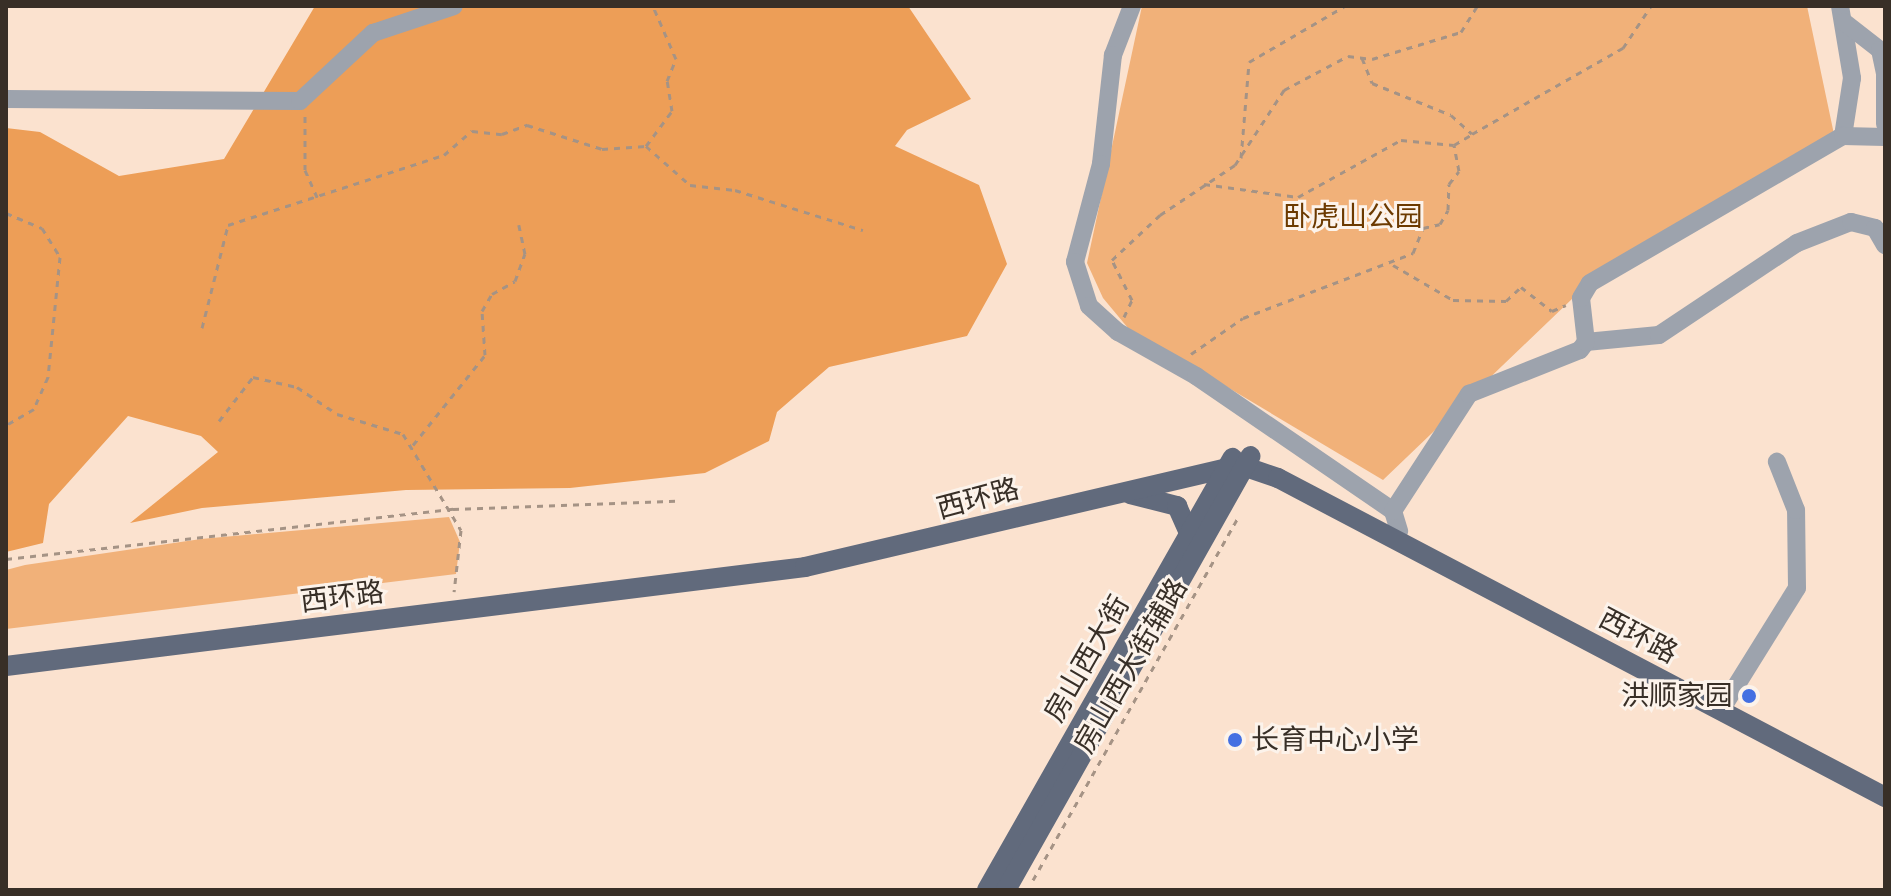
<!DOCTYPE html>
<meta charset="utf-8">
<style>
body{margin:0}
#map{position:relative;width:1891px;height:896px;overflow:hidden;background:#fbe2cf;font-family:"Work Sans","Noto Sans SC",sans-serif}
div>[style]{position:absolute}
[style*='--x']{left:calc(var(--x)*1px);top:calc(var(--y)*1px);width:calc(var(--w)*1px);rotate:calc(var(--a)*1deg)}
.green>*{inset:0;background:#f1b179}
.forest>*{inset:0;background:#ed9e57}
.path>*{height:3px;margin-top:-1.5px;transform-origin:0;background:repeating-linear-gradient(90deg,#a59385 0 6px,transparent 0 12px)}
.minor>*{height:18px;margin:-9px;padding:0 9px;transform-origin:9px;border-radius:9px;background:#9da3ad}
.major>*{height:20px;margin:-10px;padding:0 10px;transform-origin:10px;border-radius:10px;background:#616a7c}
.dots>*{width:22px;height:22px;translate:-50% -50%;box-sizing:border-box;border:4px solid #fcf3eb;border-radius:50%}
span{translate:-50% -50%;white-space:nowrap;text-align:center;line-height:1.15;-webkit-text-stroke:6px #fcf3eb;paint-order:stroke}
.park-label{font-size:28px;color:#6c3a00}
.street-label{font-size:28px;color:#382f27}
.poi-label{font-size:28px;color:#382f27}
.right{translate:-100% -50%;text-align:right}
.left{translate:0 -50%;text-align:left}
.frame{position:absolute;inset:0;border:8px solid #382f27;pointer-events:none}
</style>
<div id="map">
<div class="green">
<div style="clip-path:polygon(1142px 6px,1807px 6px,1835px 139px,1573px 298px,1383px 480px,1128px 328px,1103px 298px,1087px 263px)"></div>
<div style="clip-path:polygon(449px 517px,460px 542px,456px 574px,6px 629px,6px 570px,25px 565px,201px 539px)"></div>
</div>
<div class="forest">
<div style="clip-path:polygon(315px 6px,908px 6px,971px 99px,907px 130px,895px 146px,979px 185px,1007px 264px,967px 336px,829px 367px,777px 412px,769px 441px,705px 473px,570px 488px,406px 490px,202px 508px,130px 523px,218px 452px,201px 436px,128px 416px,49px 504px,43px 543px,6px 552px,6px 128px,40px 132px,119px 176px,224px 159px)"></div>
</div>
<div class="path">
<div style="--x:1362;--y:58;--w:27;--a:68"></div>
<div style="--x:1372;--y:83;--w:85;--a:22.1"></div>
<div style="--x:1451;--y:115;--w:28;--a:42"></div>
<div style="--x:1472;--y:134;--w:174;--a:-29.7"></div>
<div style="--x:1623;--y:48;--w:50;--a:-56.3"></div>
<div style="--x:305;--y:116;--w:54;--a:90"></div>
<div style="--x:305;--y:170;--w:30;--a:66"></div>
<div style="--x:646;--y:146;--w:59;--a:41.6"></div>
<div style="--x:690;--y:185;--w:45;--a:6.3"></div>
<div style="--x:735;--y:190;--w:134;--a:17.4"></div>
<div style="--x:1241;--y:158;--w:96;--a:-85.2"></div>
<div style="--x:1249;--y:62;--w:111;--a:-30.3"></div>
<div style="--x:1204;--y:184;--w:95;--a:7.9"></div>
<div style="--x:1298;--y:197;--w:118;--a:-29"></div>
<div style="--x:1401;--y:140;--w:53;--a:5.4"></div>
<div style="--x:1454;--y:145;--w:21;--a:-31"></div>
<div style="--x:6;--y:213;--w:39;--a:23"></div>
<div style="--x:42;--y:228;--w:34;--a:58"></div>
<div style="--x:60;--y:257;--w:121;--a:95.7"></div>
<div style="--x:48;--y:377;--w:35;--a:114"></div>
<div style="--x:34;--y:409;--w:32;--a:150"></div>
<div style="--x:1393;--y:265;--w:69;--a:30.3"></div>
<div style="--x:1453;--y:300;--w:53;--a:1.1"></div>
<div style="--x:1506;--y:301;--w:21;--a:-43"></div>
<div style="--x:1521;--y:287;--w:39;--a:38"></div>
<div style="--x:1552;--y:311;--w:15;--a:-23"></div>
<div style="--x:1124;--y:317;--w:19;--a:-65"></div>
<div style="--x:1132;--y:300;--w:45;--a:-116.6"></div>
<div style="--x:1112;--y:260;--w:66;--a:-43.2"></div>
<div style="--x:1160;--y:215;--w:90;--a:-33.7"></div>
<div style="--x:1235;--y:165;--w:90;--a:-56.8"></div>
<div style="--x:1284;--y:90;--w:72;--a:-28"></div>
<div style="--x:1348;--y:56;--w:24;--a:7"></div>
<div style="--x:1372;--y:59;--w:93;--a:-16.9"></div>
<div style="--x:1461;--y:32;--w:31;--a:-58"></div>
<div style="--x:202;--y:328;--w:106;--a:-75.8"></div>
<div style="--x:228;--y:225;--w:227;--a:-18"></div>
<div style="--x:444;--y:155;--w:37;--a:-41"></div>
<div style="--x:472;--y:131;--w:30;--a:6"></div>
<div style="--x:502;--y:134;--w:27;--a:-20"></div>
<div style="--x:527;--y:125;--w:79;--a:17.7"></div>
<div style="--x:602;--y:149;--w:44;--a:-3.9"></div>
<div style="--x:646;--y:146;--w:44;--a:-53.4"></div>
<div style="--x:672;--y:111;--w:30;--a:-99"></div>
<div style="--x:667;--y:81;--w:24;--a:-68"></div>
<div style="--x:676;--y:59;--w:58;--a:-113.5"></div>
<div style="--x:1191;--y:354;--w:63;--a:-34.7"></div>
<div style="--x:1243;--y:318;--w:182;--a:-20.9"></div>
<div style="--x:1413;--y:253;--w:27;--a:-68"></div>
<div style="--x:1423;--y:228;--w:17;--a:-13"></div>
<div style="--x:1440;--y:224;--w:16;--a:-60"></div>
<div style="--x:1448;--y:210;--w:26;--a:-88"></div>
<div style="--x:1449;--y:184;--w:16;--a:-52"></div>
<div style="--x:1459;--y:171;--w:26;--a:-101"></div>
<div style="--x:219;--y:421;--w:56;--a:-52.3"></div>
<div style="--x:253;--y:377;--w:45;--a:12.8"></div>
<div style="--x:297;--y:387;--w:48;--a:34"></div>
<div style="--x:337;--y:414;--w:69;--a:16.9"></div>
<div style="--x:403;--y:434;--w:112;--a:58.9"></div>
<div style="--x:461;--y:530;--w:62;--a:96.4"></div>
<div style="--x:413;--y:445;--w:115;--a:-51.3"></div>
<div style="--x:485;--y:355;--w:44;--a:-93.9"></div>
<div style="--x:482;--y:311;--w:20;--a:-60"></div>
<div style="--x:492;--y:294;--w:26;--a:-29"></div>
<div style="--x:515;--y:281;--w:29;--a:-70"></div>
<div style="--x:525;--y:254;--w:30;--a:-102"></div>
<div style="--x:6;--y:559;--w:450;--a:-6.4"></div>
<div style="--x:453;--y:509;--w:223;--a:-2.1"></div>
<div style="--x:1033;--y:880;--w:417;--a:-60.5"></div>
</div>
<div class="minor">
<div style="--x:1132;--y:6;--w:53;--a:111.2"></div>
<div style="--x:1113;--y:55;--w:110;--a:96.3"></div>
<div style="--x:1101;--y:164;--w:101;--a:104.9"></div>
<div style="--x:1075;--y:262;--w:46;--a:72.3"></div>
<div style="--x:1089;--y:306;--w:39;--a:42"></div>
<div style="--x:1118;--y:332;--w:90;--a:29.4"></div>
<div style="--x:1196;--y:376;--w:239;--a:34.4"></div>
<div style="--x:1393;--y:511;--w:21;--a:73"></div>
<div style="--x:1840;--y:6;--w:73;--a:80.5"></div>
<div style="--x:1852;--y:78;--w:59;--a:98.8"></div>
<div style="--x:1844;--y:22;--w:46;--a:37.9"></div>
<div style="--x:1880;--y:50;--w:25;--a:78"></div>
<div style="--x:1885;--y:76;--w:48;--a:90"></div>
<div style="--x:6;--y:99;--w:294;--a:0.4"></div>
<div style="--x:300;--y:101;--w:100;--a:-43"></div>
<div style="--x:373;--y:33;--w:85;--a:-18.4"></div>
<div style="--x:1586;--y:342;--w:73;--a:-5.5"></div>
<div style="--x:1659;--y:335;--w:166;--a:-33.7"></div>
<div style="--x:1797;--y:243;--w:58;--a:-21.3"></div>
<div style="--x:1851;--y:222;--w:25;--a:14"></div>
<div style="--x:1875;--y:228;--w:20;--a:60"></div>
<div style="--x:1393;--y:511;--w:140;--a:-57"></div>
<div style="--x:1469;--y:394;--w:119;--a:-21.6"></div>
<div style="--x:1580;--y:350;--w:10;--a:-53"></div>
<div style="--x:1586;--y:342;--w:44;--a:-96.5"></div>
<div style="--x:1581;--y:298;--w:17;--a:-59"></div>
<div style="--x:1590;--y:283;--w:293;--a:-30.2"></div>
<div style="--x:1843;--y:136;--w:42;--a:1.4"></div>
<div style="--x:1726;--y:702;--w:134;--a:-58.1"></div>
<div style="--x:1797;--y:588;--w:78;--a:-90.7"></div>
<div style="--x:1796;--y:510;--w:52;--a:-111.6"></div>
</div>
<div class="major">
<div style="--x:1130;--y:494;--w:49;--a:14.3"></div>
<div style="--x:1177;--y:506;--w:32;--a:66"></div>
<div style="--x:6;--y:666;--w:805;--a:-7.06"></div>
<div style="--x:805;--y:567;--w:447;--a:-13.2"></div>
<div style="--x:1240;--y:465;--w:40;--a:18.9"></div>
<div style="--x:1278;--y:478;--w:686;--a:27.72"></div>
<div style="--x:987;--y:890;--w:497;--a:-60.4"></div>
<div style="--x:1006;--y:890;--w:498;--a:-60.6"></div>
</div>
<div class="dots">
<div style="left:1749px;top:696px;background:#4470e2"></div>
<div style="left:1235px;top:740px;background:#4470e2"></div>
</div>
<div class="park-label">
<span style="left:1353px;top:217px">卧虎山公园</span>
</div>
<div class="street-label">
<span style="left:978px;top:499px;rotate:-15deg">西环路</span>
<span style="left:342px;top:597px;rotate:-7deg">西环路</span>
<span style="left:1638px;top:636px;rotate:28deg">西环路</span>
<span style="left:1087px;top:659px;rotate:-60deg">房山西大街</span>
<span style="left:1131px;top:666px;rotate:-60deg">房山西大街辅路</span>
</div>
<div class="poi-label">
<span class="right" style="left:1733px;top:696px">洪顺家园</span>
<span class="left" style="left:1251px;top:740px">长育中心小学</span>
</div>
<div class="frame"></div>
</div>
